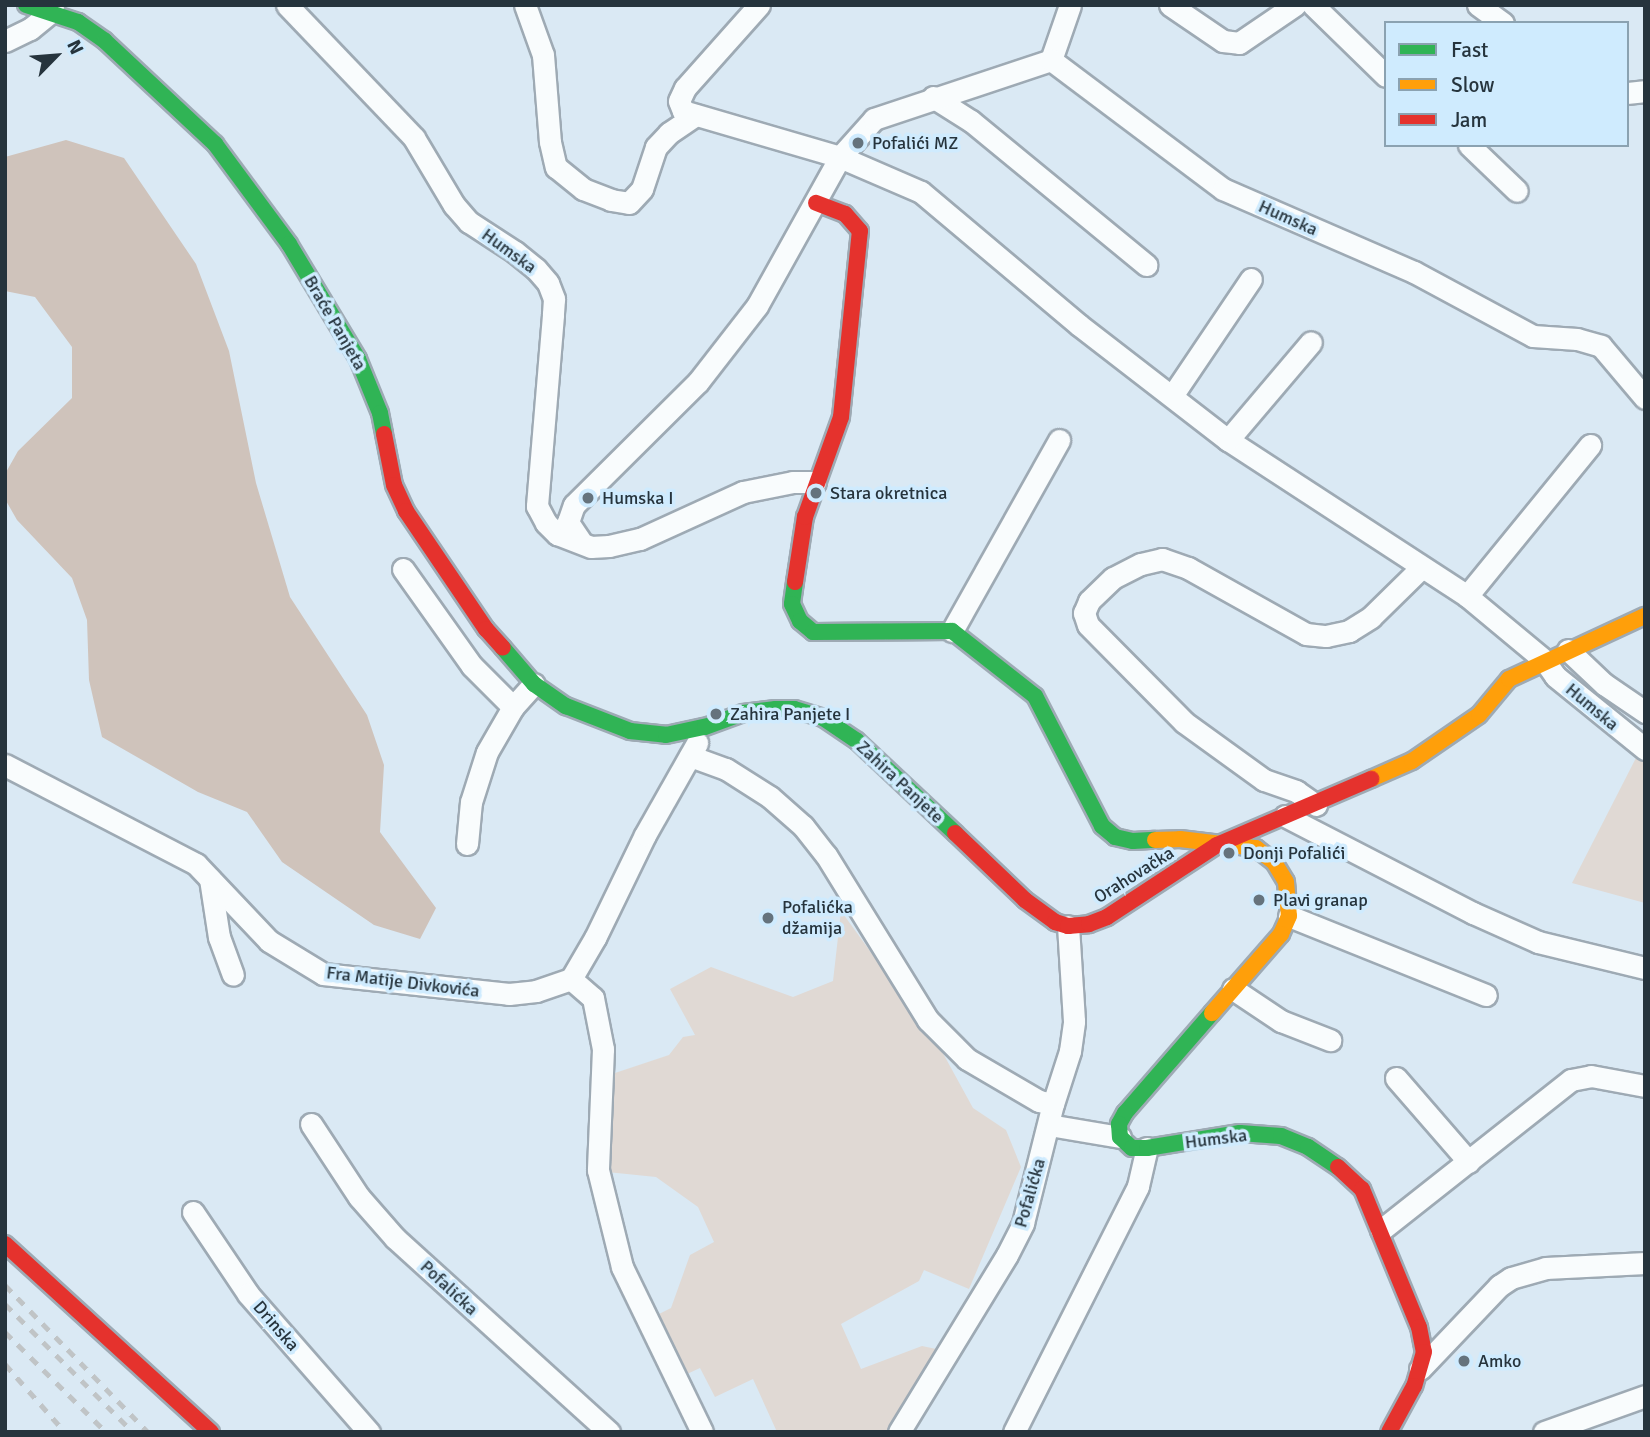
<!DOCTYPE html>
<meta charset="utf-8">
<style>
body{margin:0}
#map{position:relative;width:1650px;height:1437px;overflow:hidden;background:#dae9f4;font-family:Signika,sans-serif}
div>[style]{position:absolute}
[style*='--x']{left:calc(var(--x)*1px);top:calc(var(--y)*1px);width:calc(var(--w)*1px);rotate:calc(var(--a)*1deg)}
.green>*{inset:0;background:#e0d9d4}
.forest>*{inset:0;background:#cfc3bb}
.roads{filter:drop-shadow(2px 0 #9eaab4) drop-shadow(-2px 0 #9eaab4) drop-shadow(0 2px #9eaab4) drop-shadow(0 -2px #9eaab4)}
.street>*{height:21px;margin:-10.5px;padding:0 10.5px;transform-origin:10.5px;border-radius:10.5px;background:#f9fcfd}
.fast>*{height:16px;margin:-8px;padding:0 8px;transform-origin:8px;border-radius:8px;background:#30b455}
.slow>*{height:16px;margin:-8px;padding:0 8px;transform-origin:8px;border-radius:8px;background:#ff9f0a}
.jam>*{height:16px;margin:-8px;padding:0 8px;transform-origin:8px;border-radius:8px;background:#e5322d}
.rail>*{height:5px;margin-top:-2.5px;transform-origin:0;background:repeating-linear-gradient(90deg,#c0c4c6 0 9px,transparent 0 18px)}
.dots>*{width:19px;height:19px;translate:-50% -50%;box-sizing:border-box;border:4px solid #cfebfe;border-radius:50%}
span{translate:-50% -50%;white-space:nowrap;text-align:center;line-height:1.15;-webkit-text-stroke:7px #cfebfe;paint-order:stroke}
.poi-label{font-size:18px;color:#26343d}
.left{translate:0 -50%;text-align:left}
.street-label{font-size:18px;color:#26343d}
.frame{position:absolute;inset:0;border:7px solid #26343d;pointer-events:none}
.legend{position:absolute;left:1384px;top:21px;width:245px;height:126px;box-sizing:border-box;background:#cfebfe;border:2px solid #8ba2b1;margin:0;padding:9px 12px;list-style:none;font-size:21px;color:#26343d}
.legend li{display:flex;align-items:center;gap:14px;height:35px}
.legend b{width:35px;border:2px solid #8ba2b1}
.north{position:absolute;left:21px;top:21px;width:70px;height:70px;-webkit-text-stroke:5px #cfebfe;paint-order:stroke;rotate:65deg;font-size:19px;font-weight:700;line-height:28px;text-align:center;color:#26343d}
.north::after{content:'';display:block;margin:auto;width:24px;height:32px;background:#26343d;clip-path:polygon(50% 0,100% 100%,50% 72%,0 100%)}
</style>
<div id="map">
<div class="green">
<div style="clip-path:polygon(1645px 748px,1645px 903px,1572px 883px,1638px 754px)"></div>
<div style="clip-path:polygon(841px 911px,939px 1046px,973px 1108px,1006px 1130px,1021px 1167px,969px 1289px,924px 1270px,919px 1281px,841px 1324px,861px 1369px,922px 1346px,941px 1350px,890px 1432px,777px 1432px,753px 1379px,715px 1397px,700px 1368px,687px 1374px,651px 1318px,671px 1308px,690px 1255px,714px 1242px,698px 1207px,656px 1177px,607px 1172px,606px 1130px,615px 1073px,669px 1055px,683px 1037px,695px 1035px,670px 989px,711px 967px,793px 997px,833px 981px)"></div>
</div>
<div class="forest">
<div style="clip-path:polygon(66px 140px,124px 158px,196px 264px,229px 351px,256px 483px,290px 597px,367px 715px,384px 765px,380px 832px,436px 908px,420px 939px,374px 925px,282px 862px,247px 812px,198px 792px,102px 737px,89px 680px,87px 620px,72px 578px,17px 520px,5px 499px,5px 474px,18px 451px,72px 398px,72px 347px,35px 297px,5px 291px,5px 157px)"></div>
</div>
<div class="roads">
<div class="street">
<div style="--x:287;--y:5;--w:184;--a:46.3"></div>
<div style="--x:414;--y:138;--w:78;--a:59.2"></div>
<div style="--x:454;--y:205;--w:23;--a:49"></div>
<div style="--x:469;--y:222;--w:55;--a:33.1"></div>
<div style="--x:515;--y:252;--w:27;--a:39"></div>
<div style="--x:536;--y:269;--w:18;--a:49"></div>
<div style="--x:548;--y:283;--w:17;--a:69"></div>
<div style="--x:554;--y:299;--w:16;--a:94"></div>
<div style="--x:553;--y:315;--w:192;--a:94.8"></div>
<div style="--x:537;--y:506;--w:19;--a:62"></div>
<div style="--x:546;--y:523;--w:16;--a:45"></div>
<div style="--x:557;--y:534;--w:36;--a:21"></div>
<div style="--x:591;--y:547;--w:18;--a:-3"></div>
<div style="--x:609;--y:546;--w:32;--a:-13"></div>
<div style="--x:640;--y:539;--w:113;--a:-24.5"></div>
<div style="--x:743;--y:492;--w:51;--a:-11.3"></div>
<div style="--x:793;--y:482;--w:22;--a:0"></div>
<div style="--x:525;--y:5;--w:53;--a:70.2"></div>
<div style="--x:543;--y:55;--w:87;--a:85.4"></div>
<div style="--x:550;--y:142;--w:26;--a:77"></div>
<div style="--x:556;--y:167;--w:35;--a:39"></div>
<div style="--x:583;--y:189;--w:30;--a:21"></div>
<div style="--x:611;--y:200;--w:18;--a:9"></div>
<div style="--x:629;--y:203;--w:19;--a:-47"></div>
<div style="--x:642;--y:189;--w:44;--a:-71.6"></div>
<div style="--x:656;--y:147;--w:19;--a:-47"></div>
<div style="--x:669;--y:133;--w:32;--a:-34"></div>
<div style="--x:759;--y:5;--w:111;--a:131.7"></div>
<div style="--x:685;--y:88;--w:14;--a:115"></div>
<div style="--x:679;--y:101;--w:11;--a:68"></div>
<div style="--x:683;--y:111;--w:164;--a:16.3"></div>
<div style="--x:840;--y:157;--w:88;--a:23.4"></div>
<div style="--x:921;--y:192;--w:207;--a:40.1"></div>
<div style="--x:1079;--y:325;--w:188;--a:37.7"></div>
<div style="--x:1228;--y:440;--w:285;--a:33.1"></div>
<div style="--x:1467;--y:596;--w:100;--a:39.7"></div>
<div style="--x:1544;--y:660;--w:19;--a:55"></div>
<div style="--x:1555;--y:676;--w:116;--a:39"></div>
<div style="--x:1170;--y:5;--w:64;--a:34.2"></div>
<div style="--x:1223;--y:41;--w:16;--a:7"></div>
<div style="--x:1239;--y:43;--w:68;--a:-34.2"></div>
<div style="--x:1313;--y:5;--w:102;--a:44.2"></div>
<div style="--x:1478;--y:5;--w:31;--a:36"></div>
<div style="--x:5;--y:41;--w:28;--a:-26"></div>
<div style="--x:30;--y:29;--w:26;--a:-39"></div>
<div style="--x:50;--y:13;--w:9;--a:-69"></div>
<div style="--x:1051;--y:60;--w:58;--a:-70.9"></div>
<div style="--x:1627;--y:93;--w:18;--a:-6"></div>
<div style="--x:933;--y:97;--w:45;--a:32.3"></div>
<div style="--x:971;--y:121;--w:227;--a:39.4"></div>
<div style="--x:1469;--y:145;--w:66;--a:43.8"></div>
<div style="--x:1172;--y:396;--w:141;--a:-56"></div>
<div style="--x:1228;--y:440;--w:128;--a:-49.7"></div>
<div style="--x:580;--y:540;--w:22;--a:-124"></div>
<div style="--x:568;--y:522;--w:18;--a:-71"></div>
<div style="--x:574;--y:505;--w:175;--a:-44.8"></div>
<div style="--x:698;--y:382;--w:96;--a:-52.2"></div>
<div style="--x:757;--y:306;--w:171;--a:-60.9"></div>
<div style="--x:840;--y:157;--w:51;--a:-48.2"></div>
<div style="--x:874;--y:119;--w:187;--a:-18.4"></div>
<div style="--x:1051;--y:60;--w:215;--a:36.9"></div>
<div style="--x:1223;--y:189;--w:208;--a:23.5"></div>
<div style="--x:1414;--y:272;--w:135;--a:28.3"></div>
<div style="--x:1533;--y:336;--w:44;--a:3.9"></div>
<div style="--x:1577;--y:339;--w:25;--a:16"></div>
<div style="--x:1601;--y:346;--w:68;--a:49.8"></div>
<div style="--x:403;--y:569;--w:119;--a:54.6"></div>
<div style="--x:472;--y:666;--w:58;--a:45"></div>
<div style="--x:1467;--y:596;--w:195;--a:-50.8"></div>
<div style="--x:952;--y:631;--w:219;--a:-60.7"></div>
<div style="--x:1568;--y:650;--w:50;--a:43.4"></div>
<div style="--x:1604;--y:684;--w:50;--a:34.3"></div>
<div style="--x:690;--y:756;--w:38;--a:20"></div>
<div style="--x:726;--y:769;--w:52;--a:32.5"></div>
<div style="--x:770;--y:797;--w:44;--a:41.3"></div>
<div style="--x:803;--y:826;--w:37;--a:52"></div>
<div style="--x:826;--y:855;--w:194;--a:58.3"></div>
<div style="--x:928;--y:1020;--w:55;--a:45"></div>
<div style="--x:967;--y:1059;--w:83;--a:30.3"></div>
<div style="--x:1039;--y:1101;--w:14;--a:12"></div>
<div style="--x:5;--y:765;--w:215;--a:27.4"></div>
<div style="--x:196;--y:864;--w:106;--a:46.5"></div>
<div style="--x:269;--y:941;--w:63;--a:31.4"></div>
<div style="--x:323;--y:974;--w:187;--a:6.1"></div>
<div style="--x:509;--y:994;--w:27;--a:-6"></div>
<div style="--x:536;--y:991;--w:37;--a:-19"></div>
<div style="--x:1316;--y:805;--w:24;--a:-145"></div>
<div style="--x:1296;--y:791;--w:34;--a:-161"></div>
<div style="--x:1264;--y:780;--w:99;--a:-144.1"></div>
<div style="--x:1184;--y:722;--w:136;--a:-134.7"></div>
<div style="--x:1088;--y:625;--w:13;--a:-108"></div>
<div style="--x:1084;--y:613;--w:13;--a:-67"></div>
<div style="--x:1089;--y:601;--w:33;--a:-44"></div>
<div style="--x:1113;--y:578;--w:31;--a:-27"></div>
<div style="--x:1141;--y:564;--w:22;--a:-13"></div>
<div style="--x:1162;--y:559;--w:28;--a:19"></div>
<div style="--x:1188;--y:568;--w:135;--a:29.2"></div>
<div style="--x:1306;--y:634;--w:20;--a:6"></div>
<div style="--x:1326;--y:636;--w:24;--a:-12"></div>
<div style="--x:1349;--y:631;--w:26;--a:-32"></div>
<div style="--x:1371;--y:617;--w:71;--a:-44.4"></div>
<div style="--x:1285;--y:816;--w:212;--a:27.3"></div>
<div style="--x:1473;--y:913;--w:71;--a:24"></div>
<div style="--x:1538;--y:942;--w:110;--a:13.7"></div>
<div style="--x:467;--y:844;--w:42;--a:-84.6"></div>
<div style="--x:471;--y:802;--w:52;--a:-72.3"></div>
<div style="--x:487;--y:752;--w:52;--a:-60"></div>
<div style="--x:513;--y:707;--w:31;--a:-48"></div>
<div style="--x:210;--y:879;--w:59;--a:81.2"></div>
<div style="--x:219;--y:937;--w:40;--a:69.8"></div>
<div style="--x:1289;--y:916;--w:212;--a:21.9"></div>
<div style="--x:571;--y:979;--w:29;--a:41"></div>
<div style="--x:593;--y:998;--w:52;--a:78.9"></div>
<div style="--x:603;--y:1049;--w:121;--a:92.4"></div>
<div style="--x:598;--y:1170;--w:100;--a:76.1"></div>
<div style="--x:622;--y:1267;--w:183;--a:64.1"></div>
<div style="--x:571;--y:979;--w:48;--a:-59.7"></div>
<div style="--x:595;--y:938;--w:114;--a:-64.1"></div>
<div style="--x:645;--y:835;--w:106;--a:-60.5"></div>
<div style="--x:1233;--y:989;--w:58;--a:33.7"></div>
<div style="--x:1281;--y:1021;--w:53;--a:21.2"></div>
<div style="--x:1396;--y:1078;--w:111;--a:49"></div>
<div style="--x:311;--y:1124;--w:87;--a:56.7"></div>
<div style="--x:359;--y:1197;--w:55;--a:48.7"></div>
<div style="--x:395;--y:1238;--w:289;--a:42.2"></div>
<div style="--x:1049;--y:1125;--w:72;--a:9.6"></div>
<div style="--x:193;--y:1212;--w:99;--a:56.1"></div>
<div style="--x:248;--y:1294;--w:184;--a:48.8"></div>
<div style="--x:1381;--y:1230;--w:242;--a:-38.3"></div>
<div style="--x:1571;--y:1080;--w:20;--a:-11"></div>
<div style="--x:1591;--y:1076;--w:55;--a:10.5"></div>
<div style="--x:1420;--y:1369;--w:115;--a:-46.4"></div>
<div style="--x:1499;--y:1286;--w:14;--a:-34"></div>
<div style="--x:1511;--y:1278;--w:36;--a:-16"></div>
<div style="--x:1546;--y:1268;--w:99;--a:-2.9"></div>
<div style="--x:899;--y:1432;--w:207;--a:-58.6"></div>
<div style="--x:1007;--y:1255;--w:36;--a:-63"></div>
<div style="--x:1023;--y:1223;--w:123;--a:-75.9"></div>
<div style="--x:1053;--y:1104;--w:56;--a:-72.2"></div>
<div style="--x:1070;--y:1051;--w:30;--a:-82"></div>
<div style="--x:1074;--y:1021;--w:95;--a:-93.6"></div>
<div style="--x:1014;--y:1432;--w:275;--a:-63.2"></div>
<div style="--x:1138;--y:1186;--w:39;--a:-77"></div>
<div style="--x:1544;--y:1432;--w:107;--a:-19.6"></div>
</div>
<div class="fast">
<div style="--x:26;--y:5;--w:55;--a:18.1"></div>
<div style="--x:78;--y:22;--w:33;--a:35"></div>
<div style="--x:105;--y:41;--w:151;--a:43.1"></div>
<div style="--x:215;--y:144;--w:124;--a:53.5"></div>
<div style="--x:289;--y:244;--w:134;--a:59"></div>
<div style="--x:358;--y:359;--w:58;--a:67.8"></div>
<div style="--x:380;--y:413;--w:21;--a:79"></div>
<div style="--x:795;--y:582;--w:22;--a:98"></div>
<div style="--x:792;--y:604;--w:19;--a:65"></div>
<div style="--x:800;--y:621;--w:17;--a:40"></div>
<div style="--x:813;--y:632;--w:139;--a:-0.4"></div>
<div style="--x:952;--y:631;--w:105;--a:38.1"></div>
<div style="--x:1035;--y:696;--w:146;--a:62.7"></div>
<div style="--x:1102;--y:826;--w:17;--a:40"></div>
<div style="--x:1115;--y:837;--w:18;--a:13"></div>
<div style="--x:1133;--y:841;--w:22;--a:-3"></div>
<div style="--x:503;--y:648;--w:48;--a:49.3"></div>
<div style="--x:534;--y:684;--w:39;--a:35"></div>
<div style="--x:566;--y:706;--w:69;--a:21.3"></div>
<div style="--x:630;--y:731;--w:36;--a:6"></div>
<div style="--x:666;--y:735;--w:40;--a:-12"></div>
<div style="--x:705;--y:727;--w:40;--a:-20.2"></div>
<div style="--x:743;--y:713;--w:33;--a:-7"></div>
<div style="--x:776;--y:709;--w:18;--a:0"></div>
<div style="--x:794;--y:709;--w:30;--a:17"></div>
<div style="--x:823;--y:718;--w:41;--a:34.1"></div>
<div style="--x:857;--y:741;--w:134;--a:43.2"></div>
<div style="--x:1212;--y:1013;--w:133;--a:131"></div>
<div style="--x:1125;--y:1113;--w:13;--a:119"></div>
<div style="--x:1119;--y:1124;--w:13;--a:86"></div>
<div style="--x:1120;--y:1137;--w:16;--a:43"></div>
<div style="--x:1132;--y:1148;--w:15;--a:0"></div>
<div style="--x:1147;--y:1148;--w:94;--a:-9.2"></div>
<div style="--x:1240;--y:1133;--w:41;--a:4.2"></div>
<div style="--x:1281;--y:1136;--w:29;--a:22"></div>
<div style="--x:1308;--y:1147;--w:36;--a:34"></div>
</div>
<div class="slow">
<div style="--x:1371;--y:779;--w:45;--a:-23.7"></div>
<div style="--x:1412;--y:761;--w:81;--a:-34.5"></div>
<div style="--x:1479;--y:715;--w:47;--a:-50.2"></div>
<div style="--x:1509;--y:679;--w:150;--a:-24.9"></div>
<div style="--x:1155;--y:840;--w:25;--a:-2"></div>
<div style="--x:1180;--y:839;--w:77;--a:6.8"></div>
<div style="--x:1256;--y:848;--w:23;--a:38"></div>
<div style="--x:1274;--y:862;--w:23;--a:59"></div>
<div style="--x:1286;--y:882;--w:34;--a:85"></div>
<div style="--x:1289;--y:916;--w:20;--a:114"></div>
<div style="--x:1281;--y:934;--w:105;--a:131.1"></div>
</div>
<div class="jam">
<div style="--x:384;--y:434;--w:52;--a:78.9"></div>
<div style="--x:394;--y:485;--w:29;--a:65"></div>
<div style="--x:406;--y:511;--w:143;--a:55.9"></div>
<div style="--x:486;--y:629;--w:25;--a:48"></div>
<div style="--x:795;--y:582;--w:66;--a:-81.3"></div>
<div style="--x:805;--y:517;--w:106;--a:-70.2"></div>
<div style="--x:841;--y:417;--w:187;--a:-84.2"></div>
<div style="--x:860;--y:231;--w:23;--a:-131"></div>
<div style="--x:845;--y:214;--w:31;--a:-159"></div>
<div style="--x:955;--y:833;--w:97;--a:43.7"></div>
<div style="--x:1025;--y:900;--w:37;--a:36"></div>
<div style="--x:1055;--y:922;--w:14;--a:17"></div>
<div style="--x:1068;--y:926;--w:21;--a:-5"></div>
<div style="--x:1089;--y:924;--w:19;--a:-21"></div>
<div style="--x:1107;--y:917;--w:131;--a:-33.2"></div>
<div style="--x:1217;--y:845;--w:168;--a:-23.2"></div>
<div style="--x:1338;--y:1167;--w:33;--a:43"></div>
<div style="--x:1362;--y:1189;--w:149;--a:67.6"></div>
<div style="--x:1419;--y:1327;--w:25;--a:79"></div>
<div style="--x:1424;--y:1352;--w:35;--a:106"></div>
<div style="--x:1414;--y:1386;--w:52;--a:118.5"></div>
<div style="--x:5;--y:1244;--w:279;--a:42.4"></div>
</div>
</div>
<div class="rail">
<div style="--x:5;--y:1285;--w:205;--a:45.8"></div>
<div style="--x:5;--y:1304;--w:181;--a:45"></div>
<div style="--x:5;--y:1332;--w:142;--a:44.7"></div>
<div style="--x:5;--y:1364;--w:91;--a:48.6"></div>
</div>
<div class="dots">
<div style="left:858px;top:143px;background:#65737d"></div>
<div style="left:816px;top:493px;background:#65737d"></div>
<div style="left:588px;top:498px;background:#65737d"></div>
<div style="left:716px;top:714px;background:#65737d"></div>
<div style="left:1229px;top:853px;background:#65737d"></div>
<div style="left:1259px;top:900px;background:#65737d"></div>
<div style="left:768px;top:918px;background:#65737d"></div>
<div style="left:1464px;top:1361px;background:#65737d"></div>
</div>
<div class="poi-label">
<span class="left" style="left:872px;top:143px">Pofalići MZ</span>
<span class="left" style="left:830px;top:493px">Stara okretnica</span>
<span class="left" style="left:602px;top:498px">Humska I</span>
<span class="left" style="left:730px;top:714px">Zahira Panjete I</span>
<span class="left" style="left:1243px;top:853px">Donji Pofalići</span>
<span class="left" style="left:1273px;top:900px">Plavi granap</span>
<span class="left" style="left:782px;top:918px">Pofalićka<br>džamija</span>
<span class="left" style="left:1478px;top:1361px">Amko</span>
</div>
<div class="street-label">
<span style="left:1288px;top:218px;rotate:24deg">Humska</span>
<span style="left:509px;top:251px;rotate:36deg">Humska</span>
<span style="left:335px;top:323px;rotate:60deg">Braće Panjeta</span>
<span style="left:1592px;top:707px;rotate:40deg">Humska</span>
<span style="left:900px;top:782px;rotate:43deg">Zahira Panjete</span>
<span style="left:1134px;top:875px;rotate:-32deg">Orahovačka</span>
<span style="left:403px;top:982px;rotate:7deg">Fra Matije Divkovića</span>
<span style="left:1216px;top:1139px;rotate:-7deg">Humska</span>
<span style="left:1030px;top:1193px;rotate:-74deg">Pofalićka</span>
<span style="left:449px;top:1288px;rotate:43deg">Pofalićka</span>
<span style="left:276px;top:1326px;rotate:49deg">Drinska</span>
</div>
<div class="frame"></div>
<ul class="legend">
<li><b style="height:9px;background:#30b455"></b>Fast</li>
<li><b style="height:9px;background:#ff9f0a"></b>Slow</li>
<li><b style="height:9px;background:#e5322d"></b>Jam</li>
</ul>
<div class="north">N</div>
</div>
